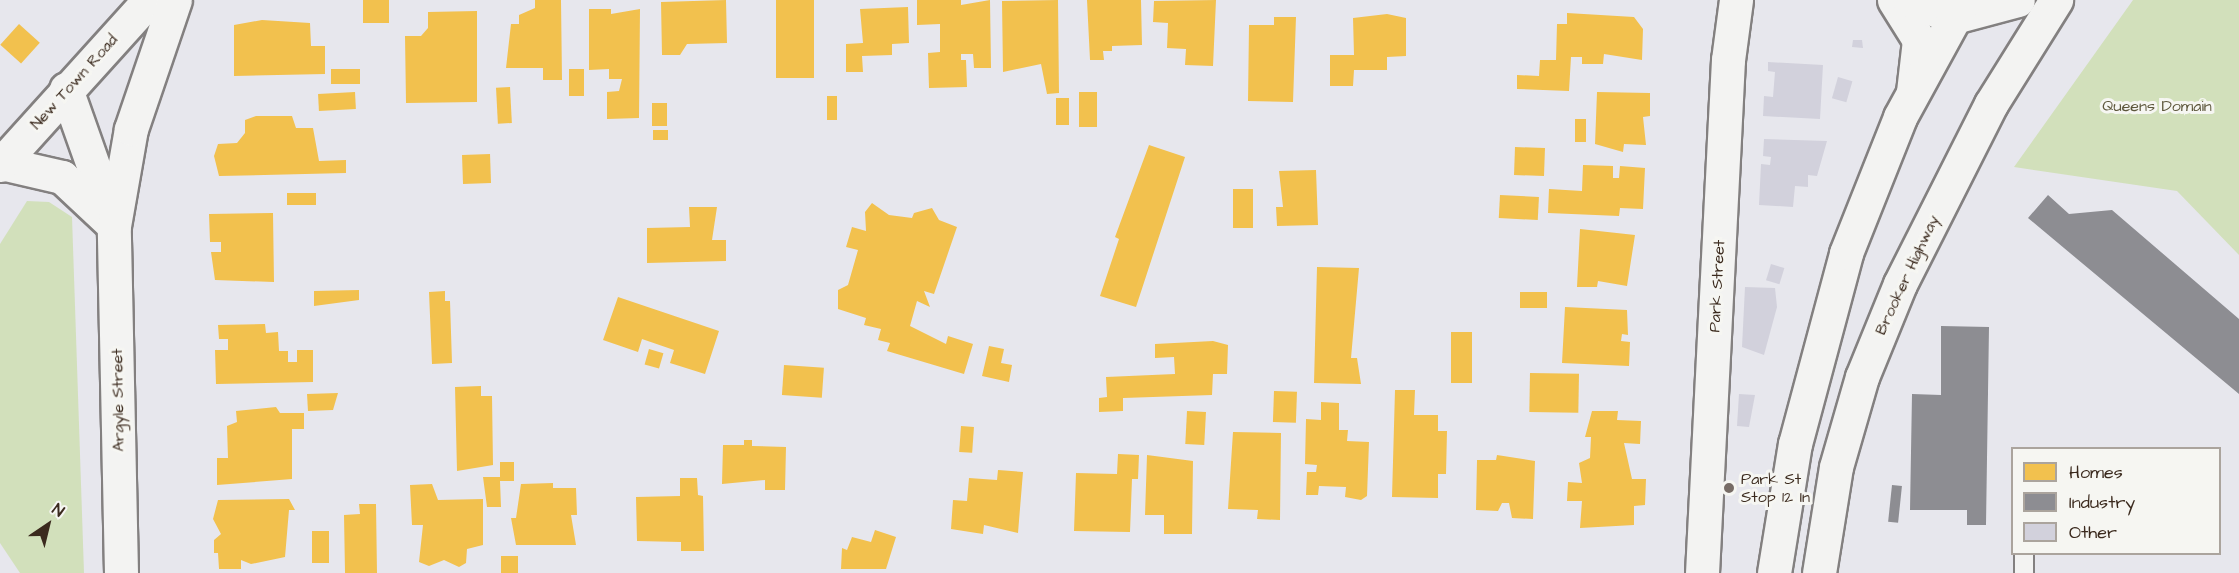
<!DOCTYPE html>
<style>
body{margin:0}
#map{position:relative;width:2239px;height:573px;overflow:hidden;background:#e7e7ed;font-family:"Architects Daughter",sans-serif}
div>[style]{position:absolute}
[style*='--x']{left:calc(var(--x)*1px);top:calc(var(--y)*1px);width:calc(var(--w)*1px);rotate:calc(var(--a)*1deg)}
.green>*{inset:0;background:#d2e0bb}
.homes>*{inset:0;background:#f2c14e;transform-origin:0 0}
.industry>*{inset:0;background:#8d8d92;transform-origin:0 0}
.building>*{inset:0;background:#d2d1dc;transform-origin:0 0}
.roads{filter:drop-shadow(2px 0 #838080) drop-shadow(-2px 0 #838080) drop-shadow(0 2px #838080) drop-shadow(0 -2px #838080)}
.service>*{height:18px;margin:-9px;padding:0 9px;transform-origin:9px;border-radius:9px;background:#f3f3f2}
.tertiary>*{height:33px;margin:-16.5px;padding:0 16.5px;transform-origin:16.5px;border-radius:16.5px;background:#f3f3f2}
.secondary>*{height:33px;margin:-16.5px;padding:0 16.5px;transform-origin:16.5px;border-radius:16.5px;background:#f3f3f2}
.trunk>*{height:33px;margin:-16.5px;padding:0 16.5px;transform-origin:16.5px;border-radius:16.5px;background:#f3f3f2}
.dots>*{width:16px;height:16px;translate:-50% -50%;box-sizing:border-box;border:3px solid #f6f6f2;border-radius:50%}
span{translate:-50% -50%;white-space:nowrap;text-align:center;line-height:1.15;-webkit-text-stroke:6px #f6f6f2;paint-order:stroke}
.street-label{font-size:16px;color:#3b2a1e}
.park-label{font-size:16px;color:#5c563b}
.poi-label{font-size:16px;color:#3b2a1e}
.left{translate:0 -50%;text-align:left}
.legend{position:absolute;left:2011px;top:447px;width:210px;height:108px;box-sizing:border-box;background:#f6f6f2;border:2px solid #aba49d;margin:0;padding:8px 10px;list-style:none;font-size:18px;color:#3b2a1e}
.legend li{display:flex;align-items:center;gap:12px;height:30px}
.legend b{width:30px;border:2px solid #aba49d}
.north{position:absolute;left:18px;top:495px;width:60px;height:60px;-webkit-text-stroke:4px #f6f6f2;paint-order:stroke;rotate:35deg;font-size:16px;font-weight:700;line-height:24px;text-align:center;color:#3b2a1e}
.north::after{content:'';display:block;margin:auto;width:21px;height:27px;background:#3b2a1e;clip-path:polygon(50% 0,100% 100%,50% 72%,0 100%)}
</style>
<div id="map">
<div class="green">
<div style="clip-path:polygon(2133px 0,2239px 0,2239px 255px,2177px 191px,2014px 167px)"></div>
<div style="clip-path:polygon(27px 201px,49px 202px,72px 217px,84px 573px,20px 573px,0 543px,0 244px)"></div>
</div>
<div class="homes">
<div style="left:363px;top:0;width:26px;height:23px"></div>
<div style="clip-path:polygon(535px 0,561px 0,562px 80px,543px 80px,543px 68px,506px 68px,511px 24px,519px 24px,519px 15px,535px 8px)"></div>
<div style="clip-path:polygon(726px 0,727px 43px,687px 44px,680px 55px,662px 55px,661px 2px)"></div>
<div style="left:776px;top:0;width:38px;height:78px"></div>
<div style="clip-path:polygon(917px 0,961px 0,961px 5px,990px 0,991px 68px,974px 68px,973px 54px,961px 54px,961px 60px,966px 60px,967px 87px,929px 88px,928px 53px,940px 52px,940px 24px,917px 25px)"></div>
<div style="clip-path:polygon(1058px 0,1059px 93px,1047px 94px,1041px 64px,1003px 72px,1002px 1px)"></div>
<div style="clip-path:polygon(1087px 0,1141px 0,1142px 45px,1112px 46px,1112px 51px,1103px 51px,1104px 60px,1090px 60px)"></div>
<div style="clip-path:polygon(1216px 0,1213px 66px,1185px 65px,1186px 49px,1167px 48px,1168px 23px,1153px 22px,1154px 1px)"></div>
<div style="clip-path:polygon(908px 7px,909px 43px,892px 44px,892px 55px,862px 56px,863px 72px,846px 72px,846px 44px,863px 43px,860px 9px)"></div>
<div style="clip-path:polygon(589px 9px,611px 9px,611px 14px,640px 9px,639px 118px,607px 119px,607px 92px,619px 91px,622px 79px,609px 79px,609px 69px,589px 70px)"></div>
<div style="clip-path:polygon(477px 11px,477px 102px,406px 103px,405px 36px,421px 36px,428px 28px,428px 12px)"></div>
<div style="clip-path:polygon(1567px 13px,1634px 17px,1643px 29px,1642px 60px,1604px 54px,1603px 64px,1582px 64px,1582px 57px,1571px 57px,1569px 91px,1517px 89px,1517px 75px,1539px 76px,1540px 60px,1556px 60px,1557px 24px,1567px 24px)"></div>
<div style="clip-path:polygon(1387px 14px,1406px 18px,1406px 56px,1387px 57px,1387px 70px,1354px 70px,1353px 86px,1330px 86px,1330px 55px,1354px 55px,1353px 18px)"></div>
<div style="clip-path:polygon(1274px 17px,1296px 17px,1293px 102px,1248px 101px,1249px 25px,1274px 25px)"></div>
<div style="clip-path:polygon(262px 20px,310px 23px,311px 46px,325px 46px,325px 74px,234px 76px,234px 25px)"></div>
<div style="left:19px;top:24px;width:28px;height:28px;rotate:42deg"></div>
<div style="left:360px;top:69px;width:15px;height:29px;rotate:90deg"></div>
<div style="left:569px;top:69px;width:15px;height:27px"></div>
<div style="left:510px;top:87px;width:36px;height:14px;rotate:87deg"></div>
<div style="left:355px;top:92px;width:17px;height:37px;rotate:87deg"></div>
<div style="left:1097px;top:92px;width:35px;height:18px;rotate:90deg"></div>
<div style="clip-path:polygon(1597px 92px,1650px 93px,1650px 116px,1643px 117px,1646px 145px,1624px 144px,1623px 152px,1595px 144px)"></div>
<div style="left:827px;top:96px;width:10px;height:24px"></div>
<div style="left:1069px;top:98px;width:27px;height:13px;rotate:90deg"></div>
<div style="left:652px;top:103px;width:15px;height:23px"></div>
<div style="clip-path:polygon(256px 116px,292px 116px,296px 128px,313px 128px,319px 161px,346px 160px,346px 173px,219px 176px,214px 156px,218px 144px,237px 143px,245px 133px,245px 120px)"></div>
<div style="left:1575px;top:119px;width:11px;height:23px"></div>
<div style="left:653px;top:130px;width:15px;height:10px"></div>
<div style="clip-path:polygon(1149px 145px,1185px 157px,1136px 307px,1100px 296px,1119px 239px,1115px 237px)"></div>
<div style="left:1515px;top:147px;width:30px;height:28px;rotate:2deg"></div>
<div style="left:490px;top:154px;width:29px;height:28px;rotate:88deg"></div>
<div style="clip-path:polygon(1583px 165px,1613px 166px,1613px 178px,1619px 178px,1620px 166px,1645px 168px,1643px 209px,1620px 208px,1619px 216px,1548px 213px,1549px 189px,1582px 191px)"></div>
<div style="clip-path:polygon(1316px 170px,1318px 225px,1277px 226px,1276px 207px,1283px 207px,1279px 171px)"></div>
<div style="left:1233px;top:189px;width:20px;height:39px"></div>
<div style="left:287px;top:193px;width:29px;height:12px"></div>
<div style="left:1500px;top:195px;width:39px;height:23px;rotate:3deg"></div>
<div style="clip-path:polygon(872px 203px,889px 215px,912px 218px,914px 213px,932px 208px,939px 220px,957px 227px,934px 294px,924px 291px,930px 307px,917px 301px,910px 326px,946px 344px,948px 336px,973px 344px,964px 374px,887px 351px,890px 343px,878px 340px,881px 329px,864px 325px,866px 318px,838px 309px,838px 290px,848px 285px,858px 250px,846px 247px,852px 227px,866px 231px,865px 212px)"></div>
<div style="clip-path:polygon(689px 207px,717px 207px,712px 240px,726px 240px,726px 261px,647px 263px,647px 228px,690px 227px)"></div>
<div style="clip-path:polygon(273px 213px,274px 282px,215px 280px,211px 252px,221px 252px,221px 242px,210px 242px,209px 214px)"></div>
<div style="clip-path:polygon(1580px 229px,1635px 235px,1627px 286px,1598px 281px,1597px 287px,1577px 287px)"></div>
<div style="clip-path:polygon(1317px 267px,1359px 268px,1351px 358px,1357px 358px,1361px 384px,1314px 383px)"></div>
<div style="clip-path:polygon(359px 290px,359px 300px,314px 306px,314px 291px)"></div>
<div style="clip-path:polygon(445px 291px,445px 301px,450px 301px,452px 363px,432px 364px,429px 292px)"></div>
<div style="left:1520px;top:292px;width:27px;height:16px"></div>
<div style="clip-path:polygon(618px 297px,719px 331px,705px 374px,670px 363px,674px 350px,642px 339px,638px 352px,603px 340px)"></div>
<div style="clip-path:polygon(1565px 307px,1627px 310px,1628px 335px,1622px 334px,1621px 341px,1630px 342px,1629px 366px,1562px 363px)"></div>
<div style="clip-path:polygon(265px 324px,266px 333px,278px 332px,279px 351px,288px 351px,288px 362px,297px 362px,297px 350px,313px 350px,313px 382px,216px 384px,215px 350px,228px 350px,228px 339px,219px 339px,218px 325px)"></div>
<div style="left:1451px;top:332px;width:21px;height:51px"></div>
<div style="clip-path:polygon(1213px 341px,1228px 345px,1227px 374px,1213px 374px,1212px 395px,1123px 398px,1123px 411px,1099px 412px,1099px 398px,1107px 397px,1106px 377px,1175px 374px,1174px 357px,1155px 358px,1155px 344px)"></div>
<div style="clip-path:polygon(989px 346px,1004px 349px,1001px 363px,1012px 365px,1009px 382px,982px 376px)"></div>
<div style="left:649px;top:349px;width:15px;height:16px;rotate:16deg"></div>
<div style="left:784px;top:365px;width:40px;height:30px;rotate:4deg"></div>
<div style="left:1530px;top:373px;width:49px;height:39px;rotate:1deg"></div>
<div style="clip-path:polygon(481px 386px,481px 396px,492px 396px,493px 465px,457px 471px,455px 387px)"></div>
<div style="clip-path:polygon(1395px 390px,1415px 390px,1414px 415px,1438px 415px,1438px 431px,1447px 431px,1446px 474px,1438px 474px,1438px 498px,1392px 497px)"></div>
<div style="left:1274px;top:391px;width:23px;height:31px;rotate:2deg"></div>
<div style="clip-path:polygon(338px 393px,333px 410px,308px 411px,307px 394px)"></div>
<div style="clip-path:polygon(1321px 402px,1339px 403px,1339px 430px,1348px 430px,1347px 441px,1369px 442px,1367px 496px,1361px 500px,1345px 497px,1346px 487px,1319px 486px,1318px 495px,1306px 495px,1307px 472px,1316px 472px,1317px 465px,1305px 464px,1306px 419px,1321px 420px)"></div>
<div style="clip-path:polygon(276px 407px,280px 413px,304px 413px,304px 429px,292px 429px,292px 479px,217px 485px,217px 458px,228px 458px,227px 426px,237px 422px,236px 411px)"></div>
<div style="left:1187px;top:411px;width:19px;height:33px;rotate:3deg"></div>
<div style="clip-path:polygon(1592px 411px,1618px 411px,1617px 420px,1641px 421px,1640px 444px,1624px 443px,1632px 479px,1646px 479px,1645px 505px,1634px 506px,1634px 525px,1580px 528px,1582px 501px,1567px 501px,1568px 482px,1582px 483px,1579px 463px,1590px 458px,1591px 437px,1585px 437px)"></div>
<div style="left:961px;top:426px;width:13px;height:26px;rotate:4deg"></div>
<div style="clip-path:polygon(1233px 432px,1281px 433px,1280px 520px,1257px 519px,1258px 510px,1228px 509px)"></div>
<div style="clip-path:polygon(744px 440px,752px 440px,752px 446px,786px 447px,785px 490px,765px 490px,765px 480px,722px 484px,723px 445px,744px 445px)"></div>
<div style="clip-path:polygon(1118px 454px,1139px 455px,1138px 479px,1132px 479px,1130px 532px,1074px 531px,1076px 473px,1117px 474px)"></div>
<div style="clip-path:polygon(1147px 455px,1193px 461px,1192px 534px,1164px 534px,1164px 515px,1145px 515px)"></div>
<div style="clip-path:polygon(1497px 455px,1535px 461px,1533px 519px,1512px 518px,1509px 503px,1502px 503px,1498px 511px,1476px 510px,1477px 460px,1496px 460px)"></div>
<div style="clip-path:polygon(500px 462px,514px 462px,514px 481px,500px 481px,501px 507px,487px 507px,483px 477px,500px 477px)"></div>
<div style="clip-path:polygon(998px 470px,1023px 472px,1018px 533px,984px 525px,983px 534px,951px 529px,953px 500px,967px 501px,969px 478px,997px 480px)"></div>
<div style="clip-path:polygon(680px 478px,697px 478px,698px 495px,703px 496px,704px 551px,681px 551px,681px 542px,637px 541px,636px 497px,680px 496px)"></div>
<div style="clip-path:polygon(553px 483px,553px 488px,576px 488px,577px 515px,571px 515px,576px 545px,516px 545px,511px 518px,516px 518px,521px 484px)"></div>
<div style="clip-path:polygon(432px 484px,438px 500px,483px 499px,483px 545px,467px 549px,466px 563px,459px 567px,444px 560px,429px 566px,419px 562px,423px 525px,412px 525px,410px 485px)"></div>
<div style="clip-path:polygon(289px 499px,295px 510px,289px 510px,285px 557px,251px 564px,241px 560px,241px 569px,219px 569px,218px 553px,214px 553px,214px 540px,221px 534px,213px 519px,218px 500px)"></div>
<div style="clip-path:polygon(359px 504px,376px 504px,377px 573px,345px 573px,344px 515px,360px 514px)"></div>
<div style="clip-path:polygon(875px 530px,896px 537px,886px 569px,841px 569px,842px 548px,847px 550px,852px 537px,871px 542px)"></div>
<div style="left:312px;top:531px;width:17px;height:32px"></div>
<div style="left:518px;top:556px;width:17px;height:17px;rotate:90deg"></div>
</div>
<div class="industry">
<div style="clip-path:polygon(2048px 195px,2069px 214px,2112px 210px,2239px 319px,2239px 394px,2028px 218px)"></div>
<div style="clip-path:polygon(1941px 326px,1989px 327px,1986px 525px,1967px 525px,1967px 510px,1910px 510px,1912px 394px,1941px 395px)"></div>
<div style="left:1892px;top:485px;width:10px;height:37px;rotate:6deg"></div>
</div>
<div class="building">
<div style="clip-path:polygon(1853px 40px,1862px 40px,1863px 48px,1852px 47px)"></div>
<div style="clip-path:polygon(1768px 62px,1823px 65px,1820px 119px,1763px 116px,1764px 96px,1773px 97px,1775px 72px,1768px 71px)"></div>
<div style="left:1838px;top:77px;width:15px;height:22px;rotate:16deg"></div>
<div style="clip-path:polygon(1764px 139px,1827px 141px,1817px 176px,1808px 175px,1808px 187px,1795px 186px,1793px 207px,1759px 205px,1761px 164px,1770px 165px,1771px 157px,1763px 156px)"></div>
<div style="left:1771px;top:264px;width:14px;height:17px;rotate:17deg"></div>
<div style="clip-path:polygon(1745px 287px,1775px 288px,1777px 307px,1764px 355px,1742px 347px)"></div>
<div style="clip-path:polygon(1739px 394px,1755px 395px,1749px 427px,1737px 426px)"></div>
</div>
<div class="roads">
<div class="service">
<div style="--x:2024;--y:573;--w:19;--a:-90"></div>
</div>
<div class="tertiary">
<div style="--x:1894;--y:0;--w:47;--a:58"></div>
<div style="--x:1919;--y:40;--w:52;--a:96.6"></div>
<div style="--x:1909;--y:0;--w:48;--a:20.7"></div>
<div style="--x:1702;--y:573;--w:514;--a:-87.1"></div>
<div style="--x:1728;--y:60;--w:61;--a:-82.4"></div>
</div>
<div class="secondary">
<div style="--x:66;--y:89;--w:141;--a:70.5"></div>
<div style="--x:1;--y:163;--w:63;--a:12.9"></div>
<div style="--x:62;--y:177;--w:64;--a:43.1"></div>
<div style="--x:0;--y:165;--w:222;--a:-47.9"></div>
<div style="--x:121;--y:573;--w:347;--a:-91.2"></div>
<div style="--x:114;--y:226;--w:98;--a:-80.1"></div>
<div style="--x:131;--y:129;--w:136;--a:-71.2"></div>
</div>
<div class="trunk">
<div style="--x:1954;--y:17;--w:66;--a:-14.9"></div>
<div style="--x:1774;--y:573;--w:131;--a:-80.8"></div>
<div style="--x:1795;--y:444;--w:198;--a:-75"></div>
<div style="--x:1846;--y:253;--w:146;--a:-68.3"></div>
<div style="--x:1900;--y:117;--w:133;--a:-61.3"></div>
<div style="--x:1819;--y:573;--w:107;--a:-80.9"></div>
<div style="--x:1836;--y:467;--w:94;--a:-73.9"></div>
<div style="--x:1862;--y:377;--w:100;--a:-67.8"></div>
<div style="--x:1900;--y:284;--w:202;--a:-63.2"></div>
<div style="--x:1991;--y:104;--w:123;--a:-58"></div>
</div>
</div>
<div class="dots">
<div style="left:1729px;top:488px;background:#776c66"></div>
</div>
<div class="street-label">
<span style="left:74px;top:82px;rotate:-48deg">New Town Road</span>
<span style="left:1907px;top:275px;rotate:-65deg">Brooker Highway</span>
<span style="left:1717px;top:286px;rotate:-87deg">Park Street</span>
<span style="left:118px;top:400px;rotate:-91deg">Argyle Street</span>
</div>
<div class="park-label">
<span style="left:2157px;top:106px">Queens Domain</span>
</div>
<div class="poi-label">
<span class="left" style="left:1741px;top:488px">Park St<br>Stop 12 In</span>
</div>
<ul class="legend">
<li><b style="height:16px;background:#f2c14e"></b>Homes</li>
<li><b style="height:16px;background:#8d8d92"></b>Industry</li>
<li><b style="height:16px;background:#d2d1dc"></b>Other</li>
</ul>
<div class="north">N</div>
</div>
